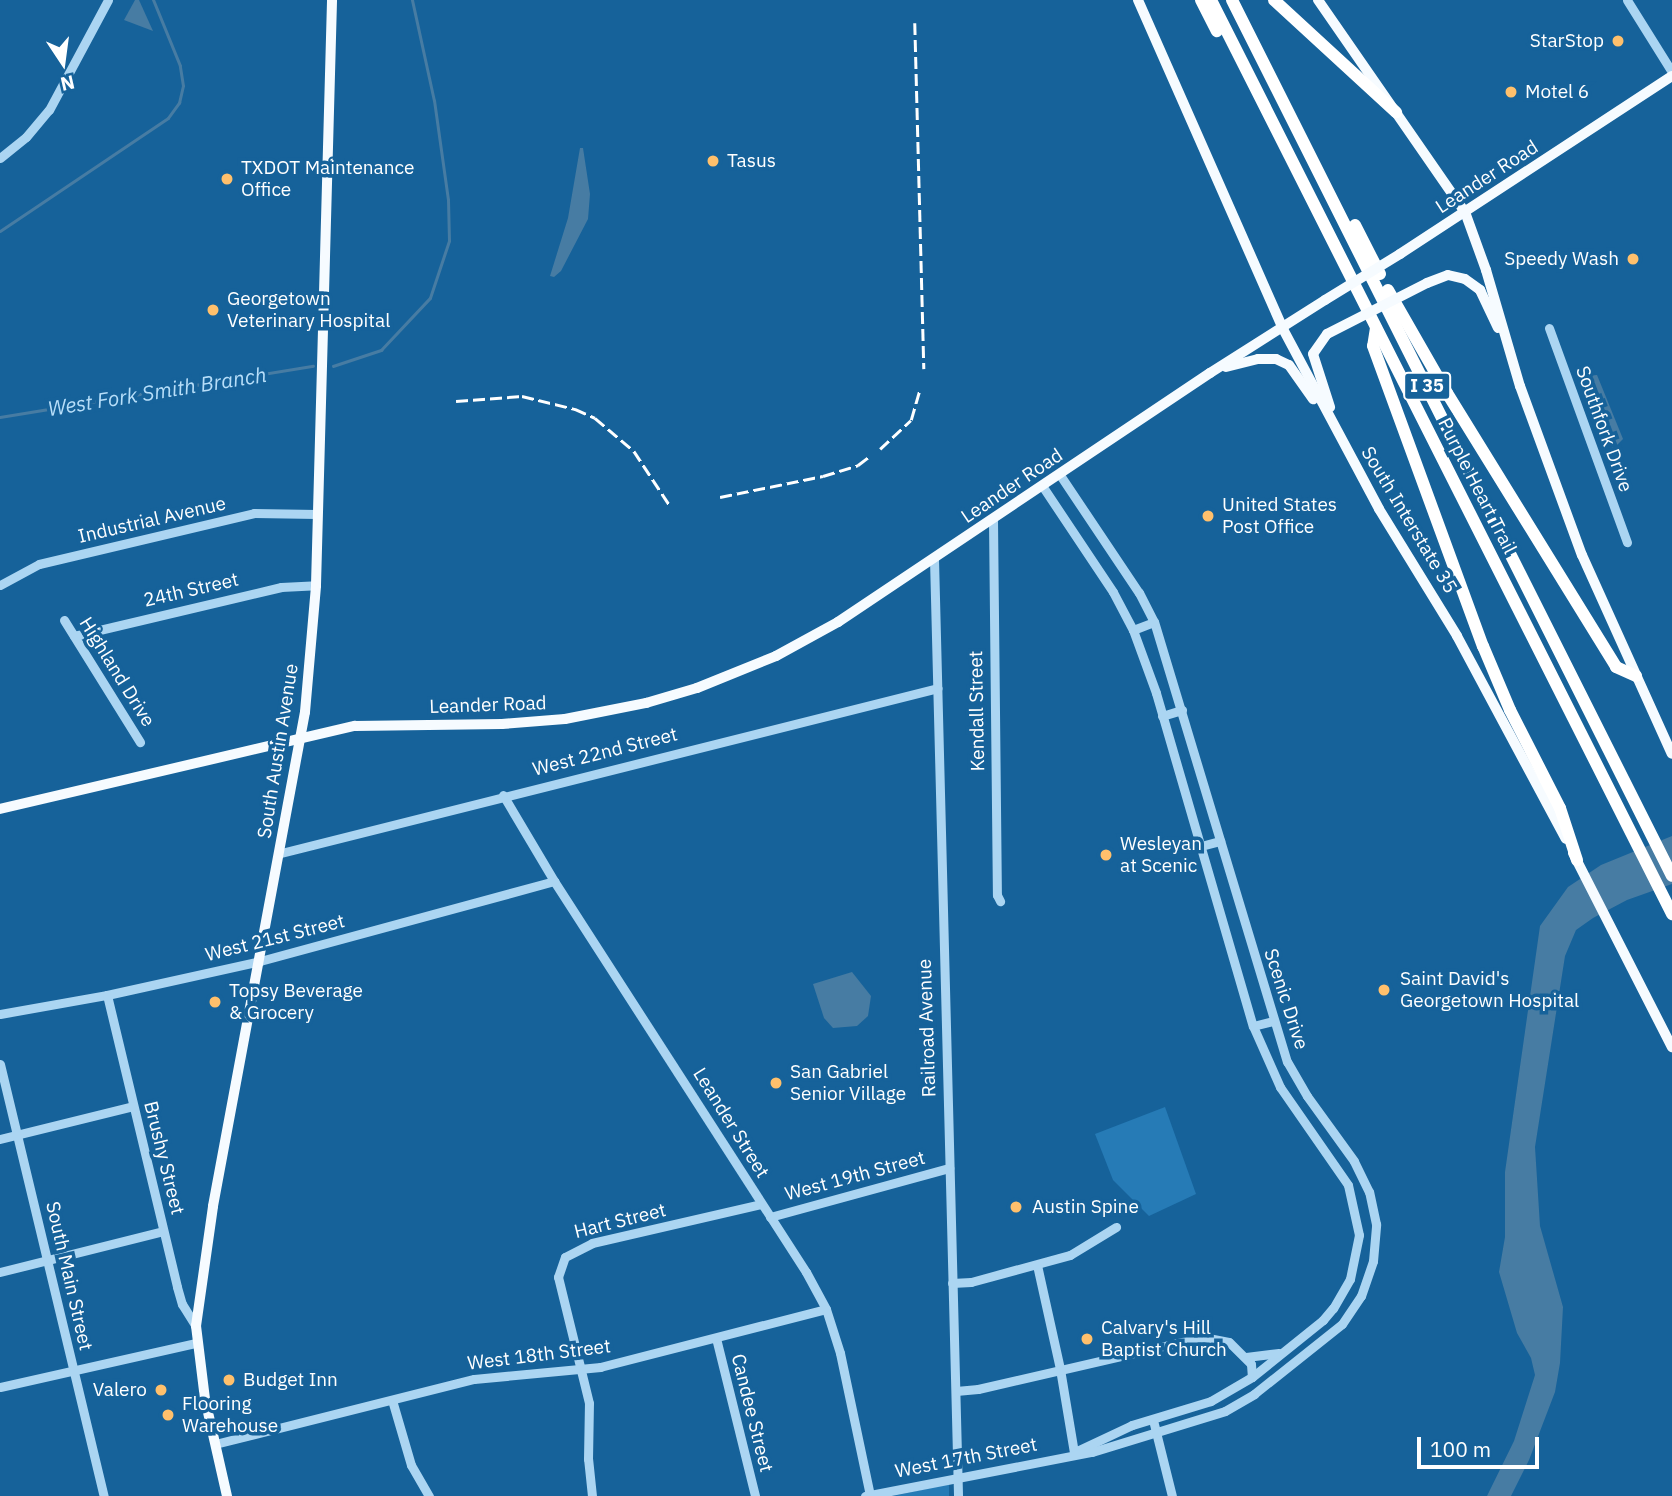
<!DOCTYPE html>
<style>
body{margin:0}
#map{position:relative;width:1672px;height:1496px;overflow:hidden;background:#16629a;font-family:"IBM Plex Sans",sans-serif}
div>[style]{position:absolute}
[style*='--x']{left:calc(var(--x)*1px);top:calc(var(--y)*1px);width:calc(var(--w)*1px);rotate:calc(var(--a)*1deg)}
.green>*{inset:0;background:#267bb6}
.water>*{inset:0;background:#477ca3}
.stream>*{height:2.5px;margin:-1.25px;padding:0 1.25px;transform-origin:1.25px;border-radius:1.25px;background:#477ca3}
.minor>*{height:9px;margin:-4.5px;padding:0 4.5px;transform-origin:4.5px;border-radius:4.5px;background:#abd5f2}
.major>*{height:10px;margin:-5px;padding:0 5px;transform-origin:5px;border-radius:5px;background:#f6fbff}
.highway>*{height:12px;margin:-6px;padding:0 6px;transform-origin:6px;border-radius:6px;background:#fff}
.rail>*{height:2.5px;margin-top:-1.25px;transform-origin:0;background:repeating-linear-gradient(90deg,#fff 0 12px,transparent 0 17px)}
.major-bridge>*{height:10px;margin:-5px;padding:0 5px;transform-origin:5px;border-radius:5px;background:#f6fbff}
.dots>*{width:19px;height:19px;translate:-50% -50%;box-sizing:border-box;border:4px solid #16629a;border-radius:50%}
span{translate:-50% -50%;white-space:nowrap;text-align:center;line-height:1.15;-webkit-text-stroke:7px #16629a;paint-order:stroke}
.shield-label span{padding:2px 5px;background:#16629a;border:2px solid;border-radius:5px;-webkit-text-stroke-width:0}
.shield-label{font-size:18px;color:#fff;font-weight:700}
.poi-label{font-size:19px;color:#fff}
.right{translate:-100% -50%;text-align:right}
.left{translate:0 -50%;text-align:left}
.street-label{font-size:19px;color:#fff}
.water-label{font-size:21px;color:#b7def9;font-style:italic}
.north{position:absolute;left:28px;top:28px;width:70px;height:70px;-webkit-text-stroke:5px #16629a;paint-order:stroke;rotate:167deg;font-size:19px;font-weight:700;line-height:28px;text-align:center;color:#fff}
.north::after{content:'';display:block;margin:auto;width:24px;height:32px;background:#fff;clip-path:polygon(50% 0,100% 100%,50% 72%,0 100%)}
.scale{position:absolute;left:1417px;top:1437px;width:122px;height:32px;box-sizing:border-box;border:4px solid #fff;border-top:0;padding-left:9px;font-size:21px;line-height:24px;white-space:nowrap;color:#fff;-webkit-text-stroke:5px #16629a;paint-order:stroke}
</style>
<div id="map">
<div class="green">
<div style="clip-path:polygon(1165px 1107px,1196px 1194px,1149px 1216px,1113px 1180px,1095px 1134px)"></div>
<div style="clip-path:polygon(949px 1484px,949px 1496px,893px 1496px)"></div>
</div>
<div class="water">
<div style="clip-path:polygon(135px 0,139px 0,153px 31px,124px 20px)"></div>
<div style="clip-path:polygon(580px 148px,583px 148px,590px 194px,588px 219px,561px 271px,554px 277px,550px 276px,568px 218px)"></div>
<div style="clip-path:polygon(1597px 375px,1623px 439px,1613px 449px,1584px 380px,1586px 376px)"></div>
<div style="clip-path:polygon(1672px 836px,1672px 884px,1627px 900px,1593px 918px,1576px 930px,1565px 956px,1535px 1147px,1540px 1226px,1563px 1307px,1560px 1363px,1555px 1392px,1529px 1460px,1511px 1496px,1487px 1496px,1514px 1441px,1535px 1375px,1531px 1358px,1517px 1333px,1499px 1272px,1505px 1237px,1505px 1172px,1540px 926px,1568px 887px,1601px 865px)"></div>
<div style="clip-path:polygon(852px 972px,871px 996px,868px 1016px,857px 1026px,833px 1028px,824px 1018px,813px 984px)"></div>
</div>
<div class="stream">
<div style="--x:0;--y:231;--w:202;--a:-33.9"></div>
<div style="--x:168;--y:118;--w:19;--a:-54"></div>
<div style="--x:179;--y:103;--w:17;--a:-77"></div>
<div style="--x:183;--y:86;--w:20;--a:-99"></div>
<div style="--x:180;--y:66;--w:71;--a:-112.2"></div>
<div style="--x:333;--y:366;--w:51;--a:-18.4"></div>
<div style="--x:381;--y:350;--w:71;--a:-46.7"></div>
<div style="--x:430;--y:298;--w:60;--a:-71.6"></div>
<div style="--x:449;--y:241;--w:41;--a:-91.4"></div>
<div style="--x:448;--y:200;--w:100;--a:-98"></div>
<div style="--x:434;--y:101;--w:103;--a:-102.3"></div>
<div style="--x:0;--y:417;--w:317;--a:-9.3"></div>
</div>
<div class="minor">
<div style="--x:1627;--y:0;--w:85;--a:58"></div>
<div style="--x:0;--y:158;--w:33;--a:-39"></div>
<div style="--x:26;--y:137;--w:35;--a:-50"></div>
<div style="--x:49;--y:110;--w:125;--a:-61.8"></div>
<div style="--x:1549;--y:328;--w:228;--a:70"></div>
<div style="--x:1043;--y:487;--w:126;--a:56.3"></div>
<div style="--x:1113;--y:592;--w:43;--a:62.2"></div>
<div style="--x:1133;--y:630;--w:67;--a:69.9"></div>
<div style="--x:1156;--y:693;--w:347;--a:73.8"></div>
<div style="--x:1253;--y:1026;--w:67;--a:66.1"></div>
<div style="--x:1280;--y:1087;--w:119;--a:55.2"></div>
<div style="--x:1348;--y:1185;--w:51;--a:77.6"></div>
<div style="--x:1359;--y:1235;--w:45;--a:101.6"></div>
<div style="--x:1350;--y:1279;--w:34;--a:120"></div>
<div style="--x:1333;--y:1308;--w:16;--a:130"></div>
<div style="--x:1323;--y:1320;--w:91;--a:141.2"></div>
<div style="--x:1252;--y:1377;--w:48;--a:149.7"></div>
<div style="--x:1211;--y:1401;--w:83;--a:163.1"></div>
<div style="--x:1132;--y:1425;--w:63;--a:154.7"></div>
<div style="--x:993;--y:520;--w:375;--a:89.4"></div>
<div style="--x:997;--y:895;--w:7;--a:63"></div>
<div style="--x:934;--y:559;--w:937;--a:88.53"></div>
<div style="--x:0;--y:585;--w:44;--a:-28.3"></div>
<div style="--x:39;--y:564;--w:221;--a:-13.3"></div>
<div style="--x:254;--y:513;--w:63;--a:0.9"></div>
<div style="--x:64;--y:620;--w:144;--a:58.1"></div>
<div style="--x:1133;--y:630;--w:22;--a:-21"></div>
<div style="--x:74;--y:636;--w:213;--a:-13.3"></div>
<div style="--x:281;--y:587;--w:35;--a:-3"></div>
<div style="--x:1162;--y:716;--w:21;--a:-17"></div>
<div style="--x:503;--y:795;--w:100;--a:59.3"></div>
<div style="--x:554;--y:881;--w:465;--a:57.2"></div>
<div style="--x:806;--y:1272;--w:42;--a:61.6"></div>
<div style="--x:826;--y:1309;--w:46;--a:72.3"></div>
<div style="--x:840;--y:1353;--w:145;--a:78.1"></div>
<div style="--x:1201;--y:846;--w:20;--a:-15"></div>
<div style="--x:281;--y:853;--w:677;--a:-14.1"></div>
<div style="--x:107;--y:995;--w:300;--a:76.5"></div>
<div style="--x:177;--y:1287;--w:18;--a:74"></div>
<div style="--x:182;--y:1304;--w:26;--a:58"></div>
<div style="--x:0;--y:1014;--w:109;--a:-10.1"></div>
<div style="--x:107;--y:995;--w:157;--a:-12.5"></div>
<div style="--x:260;--y:961;--w:305;--a:-15.2"></div>
<div style="--x:1253;--y:1026;--w:21;--a:-14"></div>
<div style="--x:0;--y:1064;--w:444;--a:76.5"></div>
<div style="--x:0;--y:1139;--w:137;--a:-13.9"></div>
<div style="--x:770;--y:1217;--w:186;--a:-15.3"></div>
<div style="--x:1037;--y:1265;--w:107;--a:77.5"></div>
<div style="--x:1060;--y:1369;--w:85;--a:80.5"></div>
<div style="--x:0;--y:1272;--w:168;--a:-14.1"></div>
<div style="--x:952;--y:1283;--w:19;--a:-3"></div>
<div style="--x:971;--y:1282;--w:103;--a:-15.3"></div>
<div style="--x:1070;--y:1255;--w:54;--a:-31.3"></div>
<div style="--x:716;--y:1338;--w:163;--a:76.1"></div>
<div style="--x:1246;--y:1357;--w:33;--a:-7"></div>
<div style="--x:0;--y:1387;--w:201;--a:-12.7"></div>
<div style="--x:956;--y:1391;--w:22;--a:-5"></div>
<div style="--x:978;--y:1389;--w:231;--a:-13"></div>
<div style="--x:1203;--y:1337;--w:26;--a:11"></div>
<div style="--x:1229;--y:1342;--w:31;--a:45"></div>
<div style="--x:1251;--y:1364;--w:13;--a:86"></div>
<div style="--x:392;--y:1400;--w:68;--a:73.7"></div>
<div style="--x:411;--y:1465;--w:36;--a:60"></div>
<div style="--x:1153;--y:1420;--w:78;--a:76"></div>
<div style="--x:215;--y:1444;--w:267;--a:-14.1"></div>
<div style="--x:474;--y:1379;--w:127;--a:-5.4"></div>
<div style="--x:600;--y:1367;--w:233;--a:-14.4"></div>
<div style="--x:592;--y:1496;--w:37;--a:-96"></div>
<div style="--x:588;--y:1459;--w:56;--a:-89"></div>
<div style="--x:589;--y:1403;--w:130;--a:-103.8"></div>
<div style="--x:558;--y:1277;--w:21;--a:-71"></div>
<div style="--x:565;--y:1257;--w:30;--a:-27"></div>
<div style="--x:592;--y:1243;--w:173;--a:-13"></div>
<div style="--x:865;--y:1496;--w:231;--a:-11"></div>
<div style="--x:1092;--y:1452;--w:139;--a:-17.1"></div>
<div style="--x:1225;--y:1411;--w:34;--a:-30"></div>
<div style="--x:1254;--y:1394;--w:112;--a:-38.5"></div>
<div style="--x:1342;--y:1324;--w:34;--a:-56"></div>
<div style="--x:1361;--y:1296;--w:37;--a:-71"></div>
<div style="--x:1373;--y:1261;--w:37;--a:-85"></div>
<div style="--x:1376;--y:1224;--w:33;--a:-102"></div>
<div style="--x:1369;--y:1192;--w:34;--a:-116"></div>
<div style="--x:1354;--y:1161;--w:80;--a:-125.9"></div>
<div style="--x:1307;--y:1096;--w:39;--a:-120"></div>
<div style="--x:1287;--y:1062;--w:460;--a:-106.8"></div>
<div style="--x:1154;--y:622;--w:33;--a:-117"></div>
<div style="--x:1139;--y:593;--w:142;--a:-123.8"></div>
</div>
<div class="major">
<div style="--x:1138;--y:0;--w:360;--a:66.2"></div>
<div style="--x:1283;--y:329;--w:204;--a:61.9"></div>
<div style="--x:1379;--y:509;--w:149;--a:58.4"></div>
<div style="--x:1457;--y:636;--w:230;--a:61.8"></div>
<div style="--x:1318;--y:0;--w:258;--a:55.3"></div>
<div style="--x:1465;--y:212;--w:62;--a:70.1"></div>
<div style="--x:1486;--y:270;--w:121;--a:73.7"></div>
<div style="--x:1520;--y:386;--w:180;--a:69.9"></div>
<div style="--x:1582;--y:555;--w:218;--a:65.7"></div>
<div style="--x:1400;--y:254;--w:325;--a:-33.2"></div>
<div style="--x:1427;--y:283;--w:22;--a:-21"></div>
<div style="--x:1448;--y:275;--w:17;--a:13"></div>
<div style="--x:1465;--y:279;--w:19;--a:36"></div>
<div style="--x:1480;--y:290;--w:42;--a:64.7"></div>
<div style="--x:1327;--y:334;--w:24;--a:125"></div>
<div style="--x:1313;--y:354;--w:56;--a:72.2"></div>
<div style="--x:1226;--y:367;--w:33;--a:-14"></div>
<div style="--x:1258;--y:359;--w:18;--a:0"></div>
<div style="--x:1276;--y:359;--w:14;--a:25"></div>
<div style="--x:1289;--y:365;--w:42;--a:54.8"></div>
<div style="--x:0;--y:809;--w:365;--a:-13.2"></div>
<div style="--x:355;--y:726;--w:147;--a:-0.8"></div>
<div style="--x:502;--y:724;--w:63;--a:-4.5"></div>
<div style="--x:565;--y:719;--w:83;--a:-11.2"></div>
<div style="--x:646;--y:703;--w:53;--a:-16.4"></div>
<div style="--x:697;--y:688;--w:85;--a:-22.1"></div>
<div style="--x:776;--y:656;--w:71;--a:-28.7"></div>
<div style="--x:838;--y:622;--w:448;--a:-33.8"></div>
<div style="--x:1210;--y:373;--w:136;--a:-32.4"></div>
<div style="--x:1573;--y:853;--w:218;--a:63"></div>
<div style="--x:227;--y:1496;--w:99;--a:-102.8"></div>
<div style="--x:205;--y:1399;--w:74;--a:-97"></div>
<div style="--x:196;--y:1326;--w:121;--a:-81.9"></div>
<div style="--x:213;--y:1206;--w:502;--a:-79.45"></div>
<div style="--x:305;--y:712;--w:127;--a:-85"></div>
<div style="--x:316;--y:585;--w:585;--a:-88.43"></div>
</div>
<div class="highway">
<div style="--x:1201;--y:0;--w:35;--a:63"></div>
<div style="--x:1211;--y:0;--w:1024;--a:63.23"></div>
<div style="--x:1232;--y:0;--w:980;--a:63.33"></div>
<div style="--x:1274;--y:0;--w:166;--a:42.6"></div>
<div style="--x:1355;--y:225;--w:55;--a:63"></div>
<div style="--x:1388;--y:290;--w:119;--a:60.2"></div>
<div style="--x:1447;--y:393;--w:322;--a:58.3"></div>
<div style="--x:1616;--y:667;--w:22;--a:24"></div>
<div style="--x:1376;--y:328;--w:18;--a:99"></div>
<div style="--x:1373;--y:346;--w:320;--a:69.9"></div>
<div style="--x:1483;--y:646;--w:69;--a:67.1"></div>
<div style="--x:1510;--y:710;--w:110;--a:63"></div>
<div style="--x:1560;--y:808;--w:55;--a:71.9"></div>
</div>
<div class="rail">
<div style="--x:915;--y:23;--w:346;--a:88.5"></div>
<div style="--x:456;--y:401;--w:66;--a:-4.3"></div>
<div style="--x:522;--y:396;--w:55;--a:13.8"></div>
<div style="--x:575;--y:409;--w:22;--a:24"></div>
<div style="--x:595;--y:418;--w:51;--a:40.2"></div>
<div style="--x:634;--y:451;--w:64;--a:56.6"></div>
<div style="--x:880;--y:449;--w:42;--a:-43.1"></div>
<div style="--x:911;--y:420;--w:32;--a:-74"></div>
<div style="--x:720;--y:497;--w:105;--a:-11.5"></div>
<div style="--x:823;--y:476;--w:37;--a:-17"></div>
<div style="--x:858;--y:465;--w:15;--a:-37"></div>
</div>
<div class="major-bridge">
<div style="--x:1325;--y:300;--w:88;--a:-31.5"></div>
<div style="--x:1327;--y:334;--w:112;--a:-27"></div>
</div>
<div class="dots">
<div style="left:1618px;top:41px;background:#ffc06c"></div>
<div style="left:1511px;top:92px;background:#ffc06c"></div>
<div style="left:713px;top:161px;background:#ffc06c"></div>
<div style="left:227px;top:179px;background:#ffc06c"></div>
<div style="left:1633px;top:259px;background:#ffc06c"></div>
<div style="left:213px;top:310px;background:#ffc06c"></div>
<div style="left:1208px;top:516px;background:#ffc06c"></div>
<div style="left:1106px;top:855px;background:#ffc06c"></div>
<div style="left:1384px;top:990px;background:#ffc06c"></div>
<div style="left:215px;top:1002px;background:#ffc06c"></div>
<div style="left:776px;top:1083px;background:#ffc06c"></div>
<div style="left:1016px;top:1207px;background:#ffc06c"></div>
<div style="left:1087px;top:1339px;background:#ffc06c"></div>
<div style="left:229px;top:1380px;background:#ffc06c"></div>
<div style="left:161px;top:1390px;background:#ffc06c"></div>
<div style="left:168px;top:1415px;background:#ffc06c"></div>
</div>
<div class="shield-label">
<span style="left:1427px;top:386px">I 35</span>
</div>
<div class="poi-label">
<span class="right" style="left:1604px;top:41px">StarStop</span>
<span class="left" style="left:1525px;top:92px">Motel 6</span>
<span class="left" style="left:727px;top:161px">Tasus</span>
<span class="left" style="left:241px;top:179px">TXDOT Maintenance<br>Office</span>
<span class="right" style="left:1619px;top:259px">Speedy Wash</span>
<span class="left" style="left:227px;top:310px">Georgetown<br>Veterinary Hospital</span>
<span class="left" style="left:1222px;top:516px">United States<br>Post Office</span>
<span class="left" style="left:1120px;top:855px">Wesleyan<br>at Scenic</span>
<span class="left" style="left:1400px;top:990px">Saint David's<br>Georgetown Hospital</span>
<span class="left" style="left:229px;top:1002px">Topsy Beverage<br>&amp; Grocery</span>
<span class="left" style="left:790px;top:1083px">San Gabriel<br>Senior Village</span>
<span class="left" style="left:1032px;top:1207px">Austin Spine</span>
<span class="left" style="left:1101px;top:1339px">Calvary's Hill<br>Baptist Church</span>
<span class="left" style="left:243px;top:1380px">Budget Inn</span>
<span class="right" style="left:147px;top:1390px">Valero</span>
<span class="left" style="left:182px;top:1415px">Flooring<br>Warehouse</span>
</div>
<div class="street-label">
<span style="left:1487px;top:177px;rotate:-33deg">Leander Road</span>
<span style="left:1604px;top:429px;rotate:70deg">Southfork Drive</span>
<span style="left:1012px;top:486px;rotate:-34deg">Leander Road</span>
<span style="left:1477px;top:486px;rotate:63deg">Purple Heart Trail</span>
<span style="left:152px;top:520px;rotate:-13deg">Industrial Avenue</span>
<span style="left:1409px;top:520px;rotate:59deg">South Interstate 35</span>
<span style="left:191px;top:590px;rotate:-13deg">24th Street</span>
<span style="left:117px;top:672px;rotate:58deg">Highland Drive</span>
<span style="left:488px;top:705px;rotate:-2deg">Leander Road</span>
<span style="left:977px;top:711px;rotate:-91deg">Kendall Street</span>
<span style="left:278px;top:751px;rotate:-81deg">South Austin Avenue</span>
<span style="left:605px;top:752px;rotate:-14deg">West 22nd Street</span>
<span style="left:275px;top:938px;rotate:-14deg">West 21st Street</span>
<span style="left:1286px;top:999px;rotate:72deg">Scenic Drive</span>
<span style="left:927px;top:1028px;rotate:-92deg">Railroad Avenue</span>
<span style="left:731px;top:1123px;rotate:58deg">Leander Street</span>
<span style="left:164px;top:1158px;rotate:76deg">Brushy Street</span>
<span style="left:855px;top:1176px;rotate:-15deg">West 19th Street</span>
<span style="left:620px;top:1221px;rotate:-14deg">Hart Street</span>
<span style="left:69px;top:1276px;rotate:77deg">South Main Street</span>
<span style="left:539px;top:1355px;rotate:-7deg">West 18th Street</span>
<span style="left:752px;top:1413px;rotate:76deg">Candee Street</span>
<span style="left:966px;top:1458px;rotate:-11deg">West 17th Street</span>
</div>
<div class="water-label">
<span style="left:157px;top:391px;rotate:-9deg">West Fork Smith Branch</span>
</div>
<div class="north">N</div>
<div class="scale">100 m</div>
</div>
